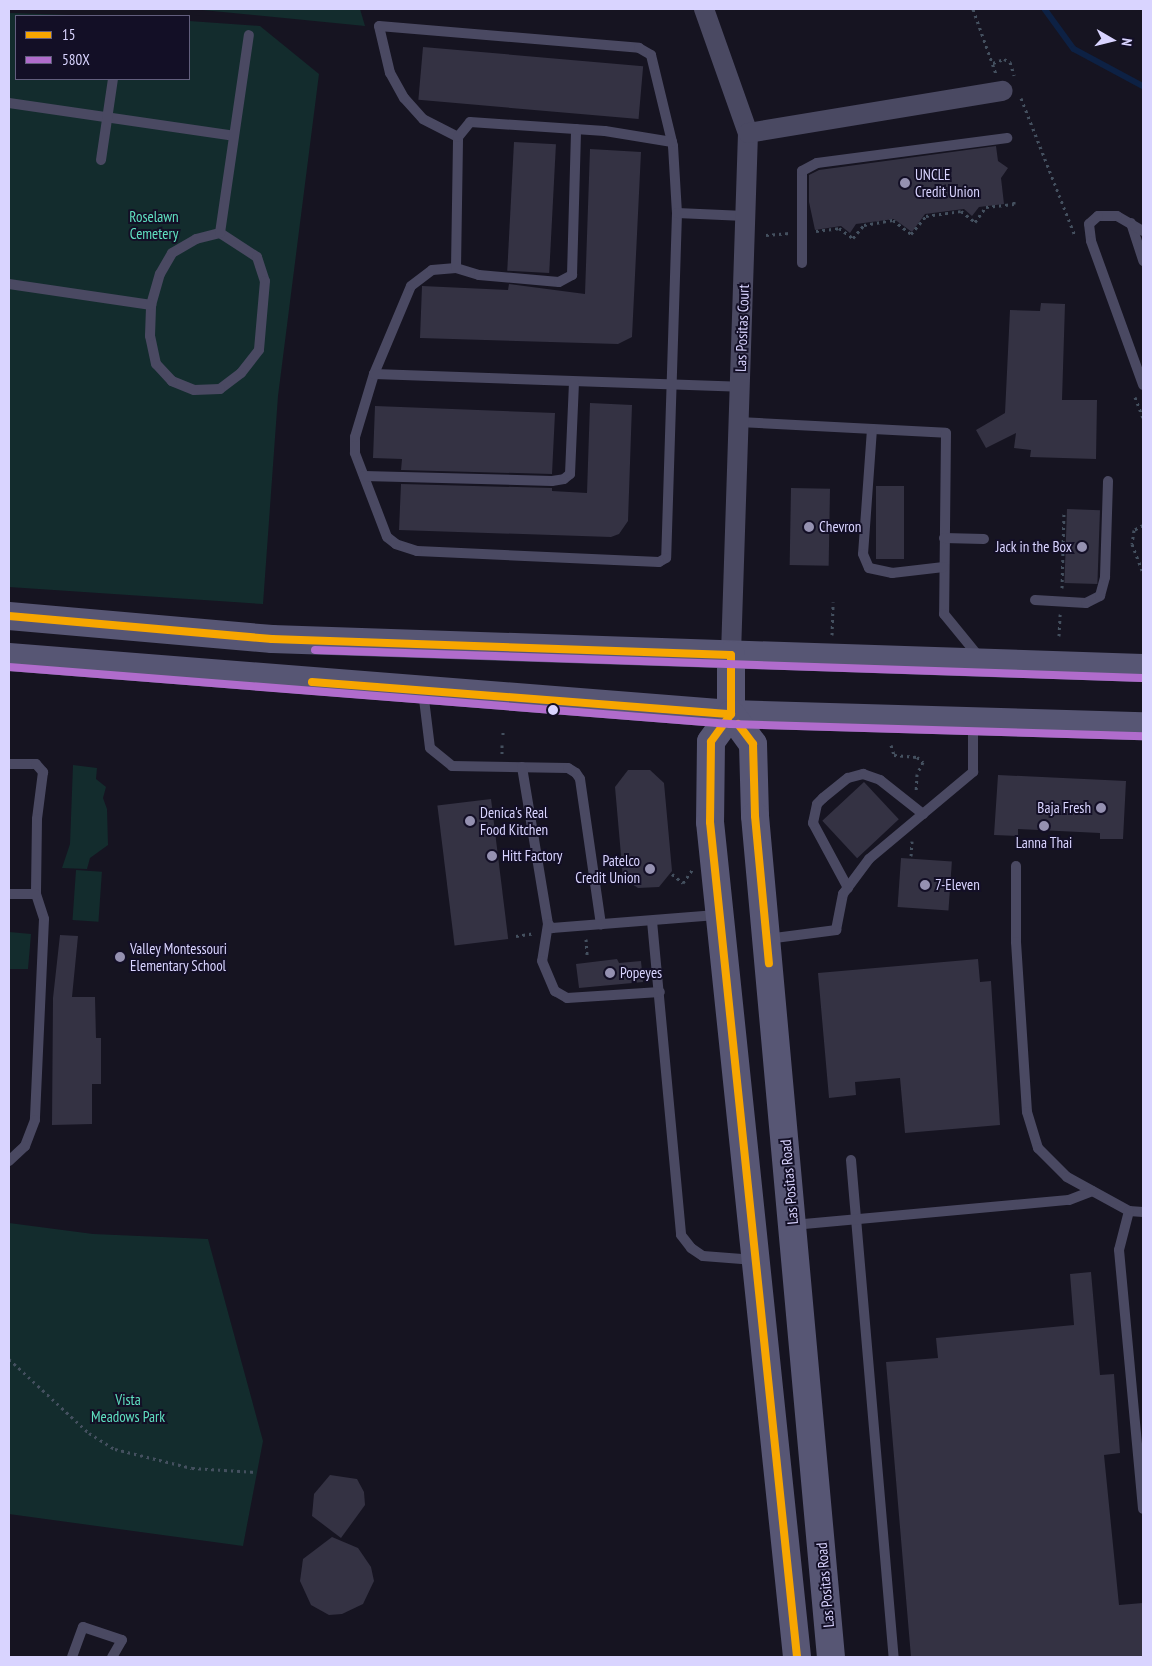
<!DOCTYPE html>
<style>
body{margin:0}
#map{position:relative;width:1152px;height:1666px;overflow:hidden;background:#161421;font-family:"PT Sans Narrow",sans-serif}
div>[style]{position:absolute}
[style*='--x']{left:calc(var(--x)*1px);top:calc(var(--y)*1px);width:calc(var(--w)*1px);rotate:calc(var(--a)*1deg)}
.green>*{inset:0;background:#132c2d;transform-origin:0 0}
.stream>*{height:5.5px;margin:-2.75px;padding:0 2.75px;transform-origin:2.75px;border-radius:2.75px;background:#0d2144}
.building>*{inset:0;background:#343243;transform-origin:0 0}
.path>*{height:3px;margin-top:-1.5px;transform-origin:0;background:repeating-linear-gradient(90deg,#44505f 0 2.5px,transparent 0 6.5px)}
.service>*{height:10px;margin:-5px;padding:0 5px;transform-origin:5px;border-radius:5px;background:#4a4962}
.minor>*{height:20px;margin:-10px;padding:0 10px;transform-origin:10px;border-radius:10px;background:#4a4962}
.secondary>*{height:28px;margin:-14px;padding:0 14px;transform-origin:14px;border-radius:14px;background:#575674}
.bus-1>*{height:8px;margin:-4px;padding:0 4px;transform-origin:4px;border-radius:4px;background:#f7a600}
.bus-2>*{height:8px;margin:-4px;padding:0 4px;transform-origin:4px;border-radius:4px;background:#b06ccc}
.dots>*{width:14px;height:14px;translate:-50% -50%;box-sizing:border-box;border:2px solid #130f26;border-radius:50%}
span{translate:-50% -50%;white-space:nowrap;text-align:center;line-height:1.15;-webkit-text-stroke:4px #130f26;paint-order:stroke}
.poi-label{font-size:15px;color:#d9d4ff}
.left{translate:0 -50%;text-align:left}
.right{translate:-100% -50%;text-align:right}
.park-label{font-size:15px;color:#5fe0c0}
.street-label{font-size:15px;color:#d9d4ff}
.frame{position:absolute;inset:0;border:10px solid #d9d4ff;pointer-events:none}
.legend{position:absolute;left:15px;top:15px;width:175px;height:65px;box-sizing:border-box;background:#130f26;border:1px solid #625e7d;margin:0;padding:6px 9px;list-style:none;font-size:15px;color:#d9d4ff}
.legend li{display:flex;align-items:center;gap:10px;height:25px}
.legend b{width:25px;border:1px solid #625e7d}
.north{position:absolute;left:1087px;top:15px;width:50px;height:50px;-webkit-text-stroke:4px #130f26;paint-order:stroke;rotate:98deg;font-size:14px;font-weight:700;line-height:20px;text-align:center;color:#d9d4ff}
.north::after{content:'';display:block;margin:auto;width:18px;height:22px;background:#d9d4ff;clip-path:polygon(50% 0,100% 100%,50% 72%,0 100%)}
</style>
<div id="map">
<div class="green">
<div style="clip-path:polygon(192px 9px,360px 9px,365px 26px)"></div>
<div style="clip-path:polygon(9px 13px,102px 16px,16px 16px,16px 79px,189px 79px,189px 21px,260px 26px,319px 74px,278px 396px,263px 604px,9px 587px)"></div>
<div style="clip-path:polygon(73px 765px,97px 768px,96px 779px,106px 787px,103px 798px,107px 809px,108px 845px,90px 858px,87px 869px,62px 868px,70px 844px)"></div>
<div style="left:76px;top:870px;width:26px;height:50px;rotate:4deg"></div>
<div style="clip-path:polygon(9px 932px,31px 934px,28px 969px,9px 969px)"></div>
<div style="clip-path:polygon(9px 1223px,93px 1234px,208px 1239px,263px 1441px,243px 1546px,9px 1514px)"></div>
</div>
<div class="stream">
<div style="--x:1045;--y:9;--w:49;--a:54.1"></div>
<div style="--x:1074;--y:49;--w:78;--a:28.2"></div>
</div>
<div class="building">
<div style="left:423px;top:47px;width:221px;height:53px;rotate:5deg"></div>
<div style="left:514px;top:142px;width:42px;height:129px;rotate:3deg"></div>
<div style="clip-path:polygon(996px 146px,998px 161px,1008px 168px,1001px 178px,1004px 204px,979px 207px,972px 216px,964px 209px,925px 214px,912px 232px,894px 219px,856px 224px,850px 233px,841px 226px,815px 230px,809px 202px,809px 175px,819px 170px)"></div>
<div style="clip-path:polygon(590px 149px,641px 152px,632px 337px,618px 344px,420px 338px,422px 286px,508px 290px,509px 284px,585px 294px)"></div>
<div style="clip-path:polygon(1041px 303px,1065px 304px,1062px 400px,1097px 400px,1096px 459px,1030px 457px,1031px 450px,1014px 448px,1016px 433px,986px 448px,976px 430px,1005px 413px,1010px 310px,1040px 311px)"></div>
<div style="clip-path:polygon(590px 403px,632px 405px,628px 521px,619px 534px,611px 537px,399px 530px,401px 484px,552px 488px,552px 491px,587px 493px)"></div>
<div style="clip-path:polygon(375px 406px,555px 413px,552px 474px,401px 470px,402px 459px,373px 458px)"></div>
<div style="left:876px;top:486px;width:28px;height:73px"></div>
<div style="left:791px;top:488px;width:39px;height:77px;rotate:1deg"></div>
<div style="left:1067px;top:509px;width:33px;height:74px;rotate:2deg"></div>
<div style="clip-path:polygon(628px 770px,650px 770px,664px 783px,672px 871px,659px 887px,638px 888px,623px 878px,615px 787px)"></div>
<div style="clip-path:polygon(998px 775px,1126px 781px,1123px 839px,1100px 839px,1100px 833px,1018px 829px,1018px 836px,994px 835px)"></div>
<div style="left:864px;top:782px;width:51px;height:57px;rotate:47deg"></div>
<div style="left:491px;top:799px;width:141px;height:54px;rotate:83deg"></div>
<div style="left:901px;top:858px;width:51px;height:49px;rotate:4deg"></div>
<div style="clip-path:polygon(60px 935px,78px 936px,72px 997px,95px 997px,96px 1038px,101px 1038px,101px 1084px,92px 1084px,92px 1124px,52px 1125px,53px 998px)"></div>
<div style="clip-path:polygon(617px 959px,619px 963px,641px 961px,643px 982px,579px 988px,576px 964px)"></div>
<div style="clip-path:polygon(978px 959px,980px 982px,991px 981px,1000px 1125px,905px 1133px,900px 1078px,855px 1082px,856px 1095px,829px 1098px,818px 973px)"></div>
<div style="clip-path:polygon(1091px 1272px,1100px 1375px,1114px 1374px,1120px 1453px,1104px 1455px,1119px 1605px,1143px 1603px,1143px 1657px,911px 1657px,886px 1362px,938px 1358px,936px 1338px,1074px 1325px,1070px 1274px)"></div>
<div style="clip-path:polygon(330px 1475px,357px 1479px,364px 1492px,365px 1505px,341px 1538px,312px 1516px,314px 1494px)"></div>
<div style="clip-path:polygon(332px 1537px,358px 1548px,371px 1567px,374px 1581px,363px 1604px,342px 1614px,329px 1615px,311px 1605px,300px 1581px,303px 1559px)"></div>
</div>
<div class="path">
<div style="--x:973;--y:9;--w:69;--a:70.5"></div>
<div style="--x:993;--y:63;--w:12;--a:-20"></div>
<div style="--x:1004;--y:59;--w:7;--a:27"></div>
<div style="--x:1010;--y:62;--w:14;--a:73"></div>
<div style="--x:1021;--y:98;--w:148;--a:68.6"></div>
<div style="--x:816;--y:231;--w:23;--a:-7"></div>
<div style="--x:839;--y:228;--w:17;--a:36"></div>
<div style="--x:853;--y:238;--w:17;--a:-50"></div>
<div style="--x:864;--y:225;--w:29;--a:-10"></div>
<div style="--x:893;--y:220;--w:23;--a:38"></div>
<div style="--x:911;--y:234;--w:23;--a:-50"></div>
<div style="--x:926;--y:216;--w:35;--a:-8"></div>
<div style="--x:961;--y:211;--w:18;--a:38"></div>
<div style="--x:975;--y:222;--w:19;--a:-54"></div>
<div style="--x:986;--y:207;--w:28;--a:-6"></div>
<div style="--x:1014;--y:204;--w:3;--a:-90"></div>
<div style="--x:766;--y:235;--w:24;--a:-5"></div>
<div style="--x:1135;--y:397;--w:22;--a:69"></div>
<div style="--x:1143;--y:525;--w:10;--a:151"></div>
<div style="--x:1134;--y:530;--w:14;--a:98"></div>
<div style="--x:1132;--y:544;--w:30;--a:69"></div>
<div style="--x:1062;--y:588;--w:74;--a:-88.5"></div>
<div style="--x:832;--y:635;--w:33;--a:-88"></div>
<div style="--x:1059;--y:636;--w:22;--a:-87"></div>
<div style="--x:503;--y:735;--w:6;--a:-90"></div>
<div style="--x:891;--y:745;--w:10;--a:73"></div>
<div style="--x:894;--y:755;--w:23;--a:5"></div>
<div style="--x:917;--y:757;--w:8;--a:40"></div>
<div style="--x:923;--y:762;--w:13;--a:117"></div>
<div style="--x:917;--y:774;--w:18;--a:93"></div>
<div style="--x:502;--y:754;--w:9;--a:-90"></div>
<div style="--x:911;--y:856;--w:15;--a:-86"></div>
<div style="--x:672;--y:874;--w:14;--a:39"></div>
<div style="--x:683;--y:883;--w:16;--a:-55"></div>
<div style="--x:516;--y:936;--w:18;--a:-9"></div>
<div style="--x:586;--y:939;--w:16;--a:86"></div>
<div style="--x:9;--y:1359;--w:109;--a:42.8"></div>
<div style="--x:89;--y:1433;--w:31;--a:32"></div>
<div style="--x:115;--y:1449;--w:79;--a:13.9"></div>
<div style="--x:192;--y:1468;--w:65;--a:3.5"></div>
</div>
<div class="service">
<div style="--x:9;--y:103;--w:227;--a:8.3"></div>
<div style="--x:458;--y:137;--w:39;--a:-153"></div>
<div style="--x:423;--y:119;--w:28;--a:-132"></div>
<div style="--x:404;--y:98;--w:29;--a:-119"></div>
<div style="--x:390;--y:73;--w:48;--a:-103.2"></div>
<div style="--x:379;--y:26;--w:261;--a:4.8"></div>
<div style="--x:639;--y:48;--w:14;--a:30"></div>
<div style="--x:651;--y:55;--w:94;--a:76.4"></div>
<div style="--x:673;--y:146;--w:67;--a:86.6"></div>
<div style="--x:677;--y:213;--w:345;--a:91.8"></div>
<div style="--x:666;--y:558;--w:8;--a:150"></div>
<div style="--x:659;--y:562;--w:242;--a:-177.4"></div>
<div style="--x:417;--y:551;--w:22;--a:-162"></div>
<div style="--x:396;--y:544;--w:11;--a:-142"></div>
<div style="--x:387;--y:537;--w:90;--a:-110.9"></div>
<div style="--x:355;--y:453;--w:16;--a:-90"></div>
<div style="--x:355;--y:437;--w:66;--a:-73.2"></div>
<div style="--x:374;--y:374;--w:95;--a:-67.2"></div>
<div style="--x:411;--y:286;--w:26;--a:-37"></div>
<div style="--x:432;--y:270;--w:24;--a:-5"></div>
<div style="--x:456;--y:268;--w:24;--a:17"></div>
<div style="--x:479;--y:275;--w:80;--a:5"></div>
<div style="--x:559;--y:282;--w:15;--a:-28"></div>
<div style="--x:572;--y:275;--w:146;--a:-88.4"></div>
<div style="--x:101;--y:160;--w:82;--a:-81.6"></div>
<div style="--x:677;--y:213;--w:68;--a:2.5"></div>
<div style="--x:1131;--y:223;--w:40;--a:72"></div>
<div style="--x:1143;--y:231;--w:30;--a:-150"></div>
<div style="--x:1117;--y:216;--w:19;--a:180"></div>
<div style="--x:1098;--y:216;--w:12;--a:138"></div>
<div style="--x:1089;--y:224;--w:17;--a:83"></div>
<div style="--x:1091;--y:241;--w:153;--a:70.1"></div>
<div style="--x:220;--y:233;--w:44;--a:33"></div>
<div style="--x:257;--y:257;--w:25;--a:72"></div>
<div style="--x:265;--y:281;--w:69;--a:95"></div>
<div style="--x:259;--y:350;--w:29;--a:128"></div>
<div style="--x:241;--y:373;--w:26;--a:143"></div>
<div style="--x:220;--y:389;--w:26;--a:178"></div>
<div style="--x:194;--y:390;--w:24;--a:-158"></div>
<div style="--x:172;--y:381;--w:23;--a:-133"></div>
<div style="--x:156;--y:364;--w:29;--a:-102"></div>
<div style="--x:150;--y:336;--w:31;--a:-88"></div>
<div style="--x:151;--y:305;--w:32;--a:-74"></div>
<div style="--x:160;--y:274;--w:24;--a:-60"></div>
<div style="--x:172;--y:253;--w:28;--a:-30"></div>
<div style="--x:196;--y:239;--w:25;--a:-14"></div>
<div style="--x:220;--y:233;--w:200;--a:-81.7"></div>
<div style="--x:802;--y:263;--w:92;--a:-90"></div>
<div style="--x:802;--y:171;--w:17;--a:-28"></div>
<div style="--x:817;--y:163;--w:192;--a:-7.5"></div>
<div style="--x:456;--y:268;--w:131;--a:-89.1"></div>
<div style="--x:458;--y:137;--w:19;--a:-51"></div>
<div style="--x:470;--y:122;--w:135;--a:3.8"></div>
<div style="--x:605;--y:131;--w:68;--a:9.3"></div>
<div style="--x:9;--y:284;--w:144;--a:8.4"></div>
<div style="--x:374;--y:374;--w:366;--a:2"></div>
<div style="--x:739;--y:422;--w:207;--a:3"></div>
<div style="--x:946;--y:433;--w:181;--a:90.6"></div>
<div style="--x:944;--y:614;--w:57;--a:50.7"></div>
<div style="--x:872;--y:429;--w:125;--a:94.1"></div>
<div style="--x:863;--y:554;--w:15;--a:67"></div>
<div style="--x:869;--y:568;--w:24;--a:12"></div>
<div style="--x:892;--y:573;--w:52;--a:-6.6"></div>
<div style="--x:364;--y:476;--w:188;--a:1.5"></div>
<div style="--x:552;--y:481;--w:12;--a:-9"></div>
<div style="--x:564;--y:479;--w:8;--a:-40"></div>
<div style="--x:570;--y:474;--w:92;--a:-87.5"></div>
<div style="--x:944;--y:538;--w:40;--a:1.4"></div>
<div style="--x:1035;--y:600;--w:51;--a:3.4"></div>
<div style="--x:1086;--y:603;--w:16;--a:-27"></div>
<div style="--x:1100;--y:596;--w:20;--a:-75"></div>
<div style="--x:1105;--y:577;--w:96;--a:-88.2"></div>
<div style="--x:423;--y:691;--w:57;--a:83"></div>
<div style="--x:430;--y:748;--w:28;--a:39"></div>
<div style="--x:452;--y:766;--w:116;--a:1"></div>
<div style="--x:568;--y:768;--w:9;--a:32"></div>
<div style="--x:576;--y:773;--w:7;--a:56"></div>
<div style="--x:580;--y:779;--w:147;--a:81.8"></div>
<div style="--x:9;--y:764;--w:27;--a:0"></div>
<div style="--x:36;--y:764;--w:11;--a:49"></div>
<div style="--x:43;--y:772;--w:47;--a:97.3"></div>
<div style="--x:37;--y:819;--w:75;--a:90.8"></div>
<div style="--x:36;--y:894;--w:26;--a:72"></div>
<div style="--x:44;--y:919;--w:201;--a:92.6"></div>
<div style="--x:35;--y:1120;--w:28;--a:111"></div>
<div style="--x:25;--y:1146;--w:22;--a:137"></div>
<div style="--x:522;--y:767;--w:159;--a:80.6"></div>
<div style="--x:548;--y:924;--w:6;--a:45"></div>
<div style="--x:552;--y:928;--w:168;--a:-4.5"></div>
<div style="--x:1016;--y:866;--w:76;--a:90"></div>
<div style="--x:1016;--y:942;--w:170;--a:86.3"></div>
<div style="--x:1027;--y:1112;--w:38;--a:73"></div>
<div style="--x:1038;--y:1148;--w:41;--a:45"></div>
<div style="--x:1067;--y:1177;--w:71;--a:28.7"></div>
<div style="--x:848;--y:888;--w:74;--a:-118.3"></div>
<div style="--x:813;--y:823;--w:19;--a:-78"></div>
<div style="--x:817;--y:804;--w:8;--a:-45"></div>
<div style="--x:823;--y:798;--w:32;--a:-39"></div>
<div style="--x:848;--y:778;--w:16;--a:-15"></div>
<div style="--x:863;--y:774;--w:18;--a:19"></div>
<div style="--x:880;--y:780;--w:55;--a:38.3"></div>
<div style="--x:9;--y:894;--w:27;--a:0"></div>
<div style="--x:652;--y:921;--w:315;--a:84.7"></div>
<div style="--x:681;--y:1235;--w:16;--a:52"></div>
<div style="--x:691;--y:1248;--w:14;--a:34"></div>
<div style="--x:703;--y:1256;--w:52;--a:4.4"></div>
<div style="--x:548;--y:924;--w:37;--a:99"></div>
<div style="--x:542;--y:961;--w:33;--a:67"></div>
<div style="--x:555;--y:991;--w:14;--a:30"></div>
<div style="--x:567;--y:998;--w:93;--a:-3.7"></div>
<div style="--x:767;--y:939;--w:70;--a:-7.4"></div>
<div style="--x:836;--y:930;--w:37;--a:-79"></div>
<div style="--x:843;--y:894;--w:44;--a:-53.4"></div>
<div style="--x:869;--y:859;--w:136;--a:-39.9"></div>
<div style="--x:973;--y:772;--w:51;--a:-90"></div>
<div style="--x:851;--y:1160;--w:499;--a:85.1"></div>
<div style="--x:1143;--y:1212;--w:14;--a:-176"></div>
<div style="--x:1129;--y:1211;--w:40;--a:104.4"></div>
<div style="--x:1119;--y:1250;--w:260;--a:84.7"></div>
<div style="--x:793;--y:1225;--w:277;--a:-5.2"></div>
<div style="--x:1069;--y:1200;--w:25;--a:-21"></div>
<div style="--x:72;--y:1657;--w:32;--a:-70"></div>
<div style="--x:83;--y:1627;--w:41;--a:18.4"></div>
<div style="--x:122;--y:1640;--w:20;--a:120"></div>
</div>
<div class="minor">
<div style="--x:704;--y:9;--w:132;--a:70.5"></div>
<div style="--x:748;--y:133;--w:522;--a:91.87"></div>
<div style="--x:748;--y:133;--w:258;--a:-9.4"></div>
</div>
<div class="secondary">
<div style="--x:9;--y:616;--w:264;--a:5"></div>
<div style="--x:272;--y:639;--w:871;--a:1.91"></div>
<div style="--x:731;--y:655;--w:59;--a:90"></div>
<div style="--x:731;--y:714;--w:34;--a:126"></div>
<div style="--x:711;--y:742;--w:80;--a:90.7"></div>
<div style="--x:710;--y:822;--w:840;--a:84.05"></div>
<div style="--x:9;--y:657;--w:724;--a:4.51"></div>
<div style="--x:731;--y:714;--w:412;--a:1.7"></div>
<div style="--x:731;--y:714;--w:37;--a:54"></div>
<div style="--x:753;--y:744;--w:72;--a:88.4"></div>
<div style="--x:755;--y:816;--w:844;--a:84.84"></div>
</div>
<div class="bus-1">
<div style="--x:9;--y:616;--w:264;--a:5"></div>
<div style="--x:272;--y:639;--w:459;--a:2"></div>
<div style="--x:731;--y:655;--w:59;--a:90"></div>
<div style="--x:731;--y:714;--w:34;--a:126"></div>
<div style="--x:711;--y:742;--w:80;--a:90.7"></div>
<div style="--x:710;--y:822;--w:840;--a:84.05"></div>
<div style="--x:312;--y:682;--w:420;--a:4.4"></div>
<div style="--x:738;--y:724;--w:25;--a:53"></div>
<div style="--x:753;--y:744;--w:72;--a:88.4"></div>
<div style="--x:755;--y:816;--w:148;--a:84.6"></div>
</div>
<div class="bus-2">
<div style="--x:315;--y:650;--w:828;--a:1.94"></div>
<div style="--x:9;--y:667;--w:723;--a:4.52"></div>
<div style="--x:730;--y:724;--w:413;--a:1.7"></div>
</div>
<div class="dots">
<div style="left:905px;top:183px;background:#9591b1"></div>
<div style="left:809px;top:527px;background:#9591b1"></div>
<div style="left:1082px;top:547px;background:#9591b1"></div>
<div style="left:553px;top:710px;background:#d9d4ff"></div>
<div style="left:1101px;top:808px;background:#9591b1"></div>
<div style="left:470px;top:821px;background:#9591b1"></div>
<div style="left:1044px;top:826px;background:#9591b1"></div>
<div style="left:492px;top:856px;background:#9591b1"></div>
<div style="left:650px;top:869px;background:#9591b1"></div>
<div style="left:925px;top:885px;background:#9591b1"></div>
<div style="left:120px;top:957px;background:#9591b1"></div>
<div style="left:610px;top:973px;background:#9591b1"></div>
</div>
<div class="poi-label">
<span class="left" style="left:915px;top:183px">UNCLE<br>Credit Union</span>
<span class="left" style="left:819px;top:527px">Chevron</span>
<span class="right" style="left:1072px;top:547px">Jack in the Box</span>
<span class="right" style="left:1091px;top:808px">Baja Fresh</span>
<span class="left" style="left:480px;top:821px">Denica's Real<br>Food Kitchen</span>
<span style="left:1044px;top:843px">Lanna Thai</span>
<span class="left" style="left:502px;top:856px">Hitt Factory</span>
<span class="right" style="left:640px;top:869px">Patelco<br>Credit Union</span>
<span class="left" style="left:935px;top:885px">7-Eleven</span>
<span class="left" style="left:130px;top:957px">Valley Montessouri<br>Elementary School</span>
<span class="left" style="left:620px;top:973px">Popeyes</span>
</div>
<div class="park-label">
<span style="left:154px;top:225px">Roselawn<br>Cemetery</span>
<span style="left:128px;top:1408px">Vista<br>Meadows Park</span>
</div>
<div class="street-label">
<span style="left:742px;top:328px;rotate:-88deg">Las Positas Court</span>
<span style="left:789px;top:1182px;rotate:-95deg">Las Positas Road</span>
<span style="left:825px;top:1585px;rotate:-95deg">Las Positas Road</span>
</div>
<div class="frame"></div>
<ul class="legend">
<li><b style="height:6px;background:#f7a600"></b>15</li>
<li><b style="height:6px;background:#b06ccc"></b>580X</li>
</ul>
<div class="north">N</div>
</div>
